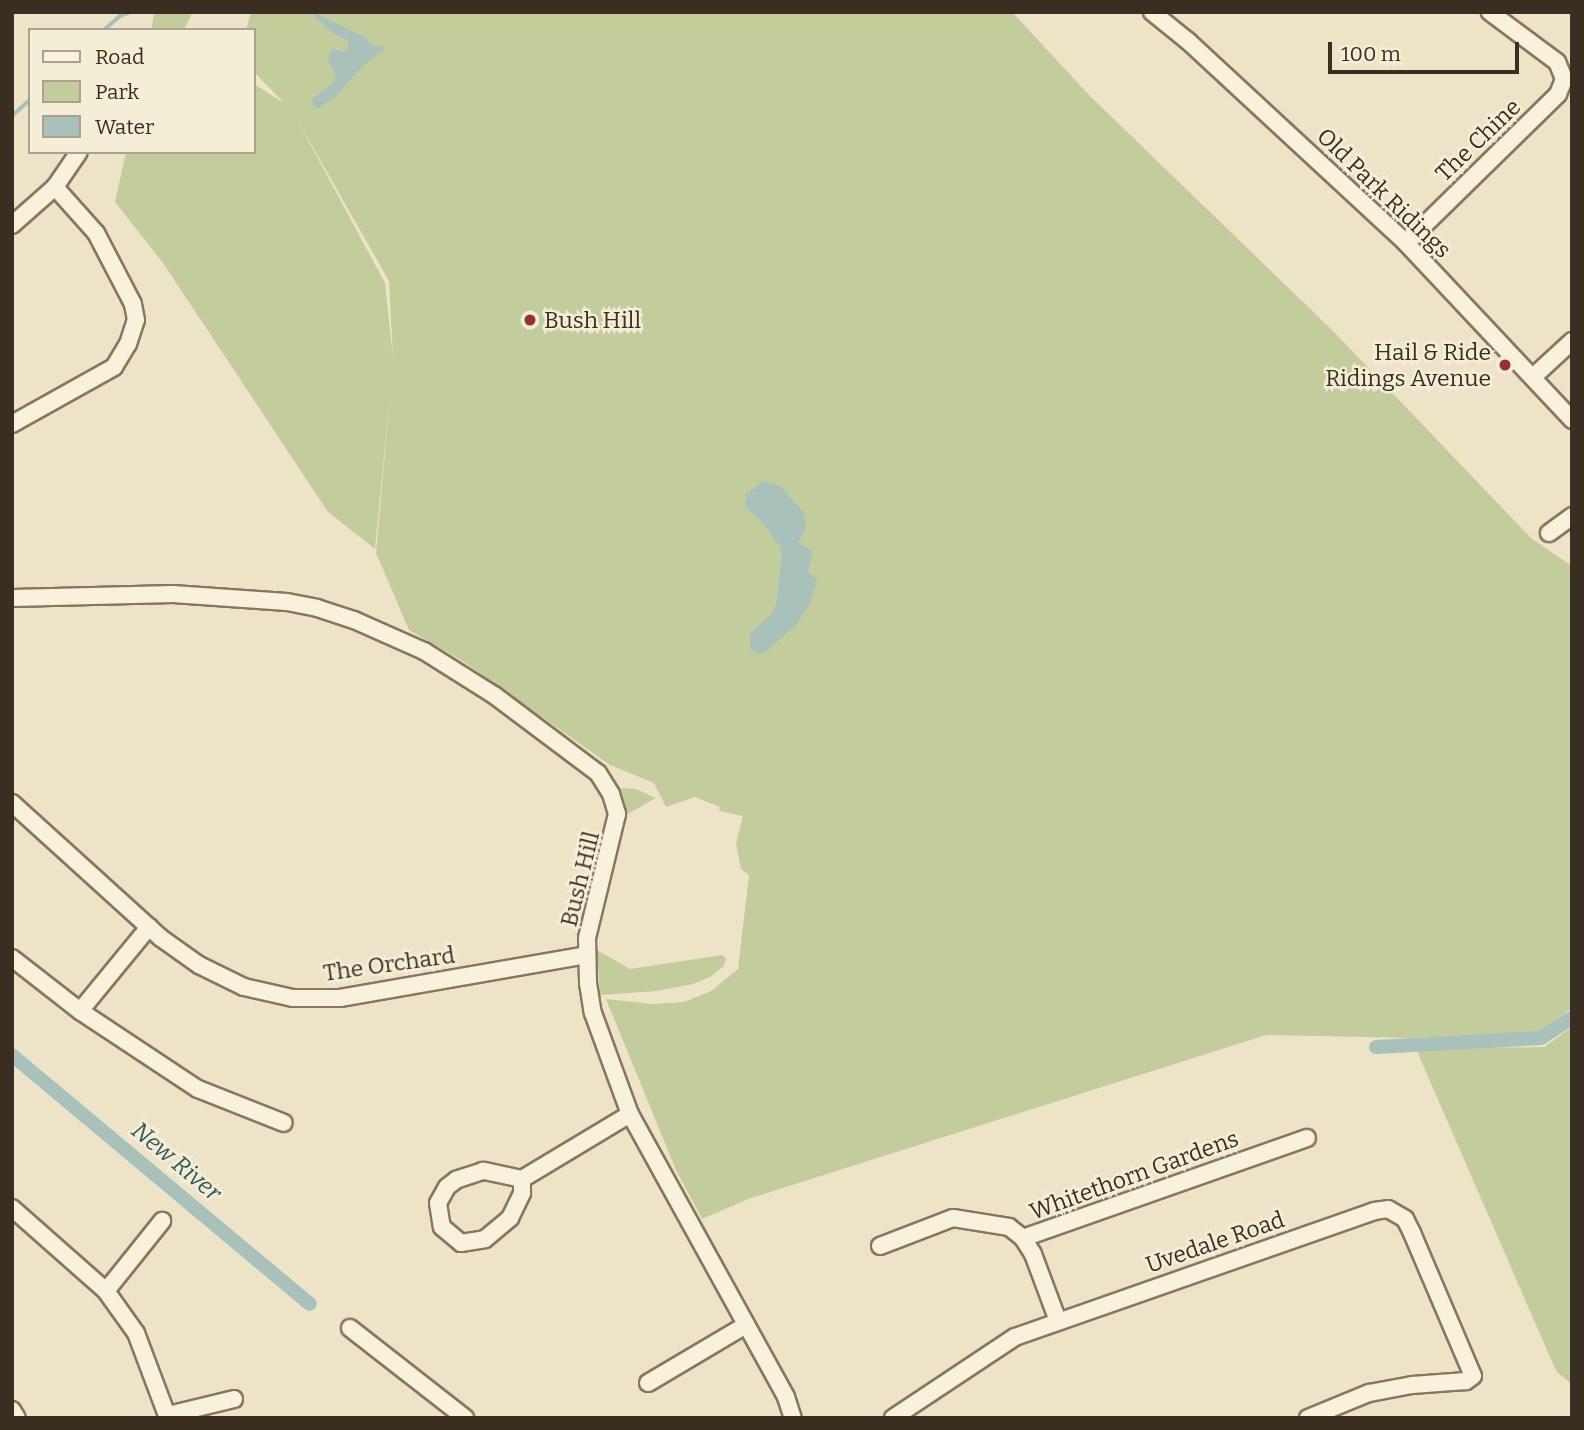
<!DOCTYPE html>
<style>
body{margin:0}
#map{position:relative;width:1584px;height:1430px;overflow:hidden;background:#ede4c7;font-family:Bitter,serif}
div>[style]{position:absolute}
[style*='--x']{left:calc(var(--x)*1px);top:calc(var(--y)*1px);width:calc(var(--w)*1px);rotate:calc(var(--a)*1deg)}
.green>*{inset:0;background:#c3cc9b}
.water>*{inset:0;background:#a8c1bb}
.stream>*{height:3.5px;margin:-1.75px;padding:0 1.75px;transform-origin:1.75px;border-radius:1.75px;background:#a8c1bb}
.canal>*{height:14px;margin:-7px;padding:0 7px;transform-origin:7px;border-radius:7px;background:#a8c1bb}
.roads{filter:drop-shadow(2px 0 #89775d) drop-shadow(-2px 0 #89775d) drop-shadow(0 2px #89775d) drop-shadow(0 -2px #89775d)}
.minor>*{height:16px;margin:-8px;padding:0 8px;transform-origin:8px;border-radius:8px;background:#f8f1db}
.dots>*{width:19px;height:19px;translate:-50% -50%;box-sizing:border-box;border:4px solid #f5eed7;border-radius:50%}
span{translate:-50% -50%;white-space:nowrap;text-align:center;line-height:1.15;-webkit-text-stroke:5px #f5eed7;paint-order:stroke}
.street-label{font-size:23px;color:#3a2e20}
.poi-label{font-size:23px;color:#3a2e20}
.left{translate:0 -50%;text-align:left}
.right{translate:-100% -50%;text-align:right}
.water-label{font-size:24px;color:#305958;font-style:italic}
.frame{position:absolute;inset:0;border:14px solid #3a2e20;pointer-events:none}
.legend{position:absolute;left:28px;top:28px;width:228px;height:126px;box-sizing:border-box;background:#f5eed7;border:2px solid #aaa18e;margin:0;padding:9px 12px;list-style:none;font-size:21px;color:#3a2e20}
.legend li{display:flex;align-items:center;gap:14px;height:35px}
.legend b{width:35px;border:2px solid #aaa18e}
.scale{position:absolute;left:1328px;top:42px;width:191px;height:32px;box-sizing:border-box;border:4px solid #3a2e20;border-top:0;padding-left:9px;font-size:21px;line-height:24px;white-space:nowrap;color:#3a2e20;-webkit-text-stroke:5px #f5eed7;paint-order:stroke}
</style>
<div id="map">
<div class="green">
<div style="clip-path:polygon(157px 12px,193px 12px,184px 30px,151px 30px,154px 14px)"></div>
<div style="clip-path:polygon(evenodd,251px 12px,1012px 12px,1090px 96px,1332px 330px,1532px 539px,1572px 566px,1572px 1008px,1540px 1033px,1411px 1038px,1266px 1035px,751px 1198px,702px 1219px,676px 1170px,606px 999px,652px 1004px,684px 1002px,711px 991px,738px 969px,749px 875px,741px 869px,736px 843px,743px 816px,719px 811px,720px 807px,695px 797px,666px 807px,654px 783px,610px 765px,464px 662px,409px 630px,376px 553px,391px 385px,375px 549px,328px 512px,163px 263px,115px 202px,126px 152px,254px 152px,254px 84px,284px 103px,254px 72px,254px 30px,246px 30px,251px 12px,294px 114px,389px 281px,393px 358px,385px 283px,294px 114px)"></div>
<div style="clip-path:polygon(621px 788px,636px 789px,656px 798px,626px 815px)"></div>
<div style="clip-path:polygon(597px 950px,630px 969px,722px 955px,726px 958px,724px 966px,710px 977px,693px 984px,657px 991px,600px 995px)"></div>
<div style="clip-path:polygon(1572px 1027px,1572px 1384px,1557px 1372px,1550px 1357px,1416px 1049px,1544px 1047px)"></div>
</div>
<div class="water">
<div style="clip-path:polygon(315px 13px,366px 38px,373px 46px,383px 46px,384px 50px,363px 66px,335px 97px,319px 108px,313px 106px,312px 99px,332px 84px,336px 75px,328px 61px,330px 53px,333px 49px,344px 52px,349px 46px,347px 40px,334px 34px,314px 16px)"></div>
<div style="clip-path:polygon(764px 481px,780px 486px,804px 513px,806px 528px,798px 543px,813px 551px,808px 571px,817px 580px,809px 606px,794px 627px,763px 654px,758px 654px,750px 648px,750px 634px,772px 613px,776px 604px,782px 558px,780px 547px,762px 522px,745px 507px,746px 494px)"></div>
</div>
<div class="stream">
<div style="--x:104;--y:30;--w:21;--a:-41"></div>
<div style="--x:120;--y:16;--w:12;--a:-20"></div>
<div style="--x:12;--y:116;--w:24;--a:-42"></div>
</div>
<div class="canal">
<div style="--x:1376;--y:1047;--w:165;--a:-3.1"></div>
<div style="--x:1541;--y:1038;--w:37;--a:-33"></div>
<div style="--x:12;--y:1055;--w:388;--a:39.9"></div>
</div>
<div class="roads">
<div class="minor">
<div style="--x:1152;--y:12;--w:46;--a:38.9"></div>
<div style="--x:1188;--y:41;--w:297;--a:42.8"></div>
<div style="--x:1406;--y:243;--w:243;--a:46.8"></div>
<div style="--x:12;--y:225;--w:57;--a:-41.5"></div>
<div style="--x:55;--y:187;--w:42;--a:-55.6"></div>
<div style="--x:1406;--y:243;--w:213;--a:-44.4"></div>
<div style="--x:1558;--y:94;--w:16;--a:-68"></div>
<div style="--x:1564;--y:79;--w:18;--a:-112"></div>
<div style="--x:1557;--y:62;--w:84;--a:-143.3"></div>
<div style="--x:1533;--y:377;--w:53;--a:-42.7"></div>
<div style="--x:12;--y:424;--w:117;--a:-29.2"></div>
<div style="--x:114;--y:367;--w:27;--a:-59"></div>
<div style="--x:128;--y:344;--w:25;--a:-72"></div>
<div style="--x:136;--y:320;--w:16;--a:-101"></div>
<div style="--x:133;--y:304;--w:80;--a:-117.5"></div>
<div style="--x:96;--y:233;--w:62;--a:-131.7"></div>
<div style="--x:1549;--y:533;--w:29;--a:-36"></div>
<div style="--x:12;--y:598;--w:161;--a:-1.4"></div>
<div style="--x:173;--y:594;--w:114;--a:4"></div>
<div style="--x:287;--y:602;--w:31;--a:11"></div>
<div style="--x:317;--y:608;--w:39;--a:18"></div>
<div style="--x:354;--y:620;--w:77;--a:23.9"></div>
<div style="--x:424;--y:651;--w:83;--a:32.2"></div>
<div style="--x:494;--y:695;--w:130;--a:36.9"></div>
<div style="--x:598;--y:773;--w:25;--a:58"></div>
<div style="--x:611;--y:794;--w:21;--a:73"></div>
<div style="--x:617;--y:814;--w:128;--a:103.6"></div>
<div style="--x:587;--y:938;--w:45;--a:88.7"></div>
<div style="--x:588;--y:983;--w:30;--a:81"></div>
<div style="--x:593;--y:1013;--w:108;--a:69.9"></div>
<div style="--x:630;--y:1114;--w:323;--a:61.1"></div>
<div style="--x:786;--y:1397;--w:22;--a:72"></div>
<div style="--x:12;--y:803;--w:201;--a:42.2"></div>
<div style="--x:161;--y:938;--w:47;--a:35.4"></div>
<div style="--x:199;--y:965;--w:50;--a:26.1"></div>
<div style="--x:244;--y:987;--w:50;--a:12.7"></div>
<div style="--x:293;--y:998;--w:47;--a:0"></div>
<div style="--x:340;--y:998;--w:250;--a:-9.9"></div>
<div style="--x:12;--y:958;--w:86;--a:37.9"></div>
<div style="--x:80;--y:1011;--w:141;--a:33.5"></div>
<div style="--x:198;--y:1089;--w:92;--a:21.6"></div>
<div style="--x:80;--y:1011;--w:109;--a:-50.6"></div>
<div style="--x:522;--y:1179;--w:40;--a:-168"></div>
<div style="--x:483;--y:1171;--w:28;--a:162"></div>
<div style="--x:456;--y:1180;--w:11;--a:142"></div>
<div style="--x:447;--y:1187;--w:18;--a:119"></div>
<div style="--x:438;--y:1203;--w:24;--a:81"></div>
<div style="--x:442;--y:1227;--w:25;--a:40"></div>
<div style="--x:461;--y:1243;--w:24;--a:-9"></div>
<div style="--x:485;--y:1239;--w:33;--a:-40"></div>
<div style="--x:510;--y:1218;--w:28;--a:-64"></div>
<div style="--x:522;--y:1193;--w:14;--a:-90"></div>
<div style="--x:522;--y:1179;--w:126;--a:-31"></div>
<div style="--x:12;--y:1208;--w:125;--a:41.4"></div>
<div style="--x:106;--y:1291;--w:52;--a:54.5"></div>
<div style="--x:136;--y:1333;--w:91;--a:69.4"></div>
<div style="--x:880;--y:1246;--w:78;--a:-21"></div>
<div style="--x:953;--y:1218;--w:57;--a:9.1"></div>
<div style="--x:1009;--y:1227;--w:18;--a:38"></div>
<div style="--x:106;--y:1291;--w:90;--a:-51.3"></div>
<div style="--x:1058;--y:1321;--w:72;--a:-110.5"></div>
<div style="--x:1033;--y:1254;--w:19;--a:-122"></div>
<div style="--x:1023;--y:1238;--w:301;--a:-19.4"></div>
<div style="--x:350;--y:1328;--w:146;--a:38"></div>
<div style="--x:648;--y:1383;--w:114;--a:-30.6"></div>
<div style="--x:12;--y:1410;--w:9;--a:58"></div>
<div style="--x:168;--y:1415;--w:68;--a:-13.6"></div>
<div style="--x:893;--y:1418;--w:146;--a:-33.6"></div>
<div style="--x:1015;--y:1337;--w:380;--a:-19.3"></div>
<div style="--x:1374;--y:1211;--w:14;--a:-8"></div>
<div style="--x:1388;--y:1209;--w:20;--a:30"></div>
<div style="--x:1405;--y:1219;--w:16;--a:63"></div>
<div style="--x:1412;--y:1233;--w:155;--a:66.9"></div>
<div style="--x:1473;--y:1376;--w:9;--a:144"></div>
<div style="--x:1466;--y:1381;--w:54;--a:175.8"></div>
<div style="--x:1412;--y:1385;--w:44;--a:169.5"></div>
<div style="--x:1369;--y:1393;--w:66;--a:157.7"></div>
</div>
</div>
<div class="dots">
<div style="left:530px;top:320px;background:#96332e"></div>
<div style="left:1505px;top:365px;background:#96332e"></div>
</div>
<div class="street-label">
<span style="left:1478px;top:140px;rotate:-44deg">The Chine</span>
<span style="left:1384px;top:193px;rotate:44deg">Old Park Ridings</span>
<span style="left:580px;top:879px;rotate:-76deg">Bush Hill</span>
<span style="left:389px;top:964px;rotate:-8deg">The Orchard</span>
<span style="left:1134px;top:1175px;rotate:-20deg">Whitethorn Gardens</span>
<span style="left:1215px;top:1242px;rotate:-19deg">Uvedale Road</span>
</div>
<div class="poi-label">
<span class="left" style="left:544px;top:320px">Bush Hill</span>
<span class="right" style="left:1491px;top:365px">Hail &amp; Ride<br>Ridings Avenue</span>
</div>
<div class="water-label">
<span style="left:176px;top:1162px;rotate:40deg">New River</span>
</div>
<div class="frame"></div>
<ul class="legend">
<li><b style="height:9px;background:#f8f1db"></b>Road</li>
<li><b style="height:19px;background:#c3cc9b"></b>Park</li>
<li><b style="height:19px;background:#a8c1bb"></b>Water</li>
</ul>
<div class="scale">100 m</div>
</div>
